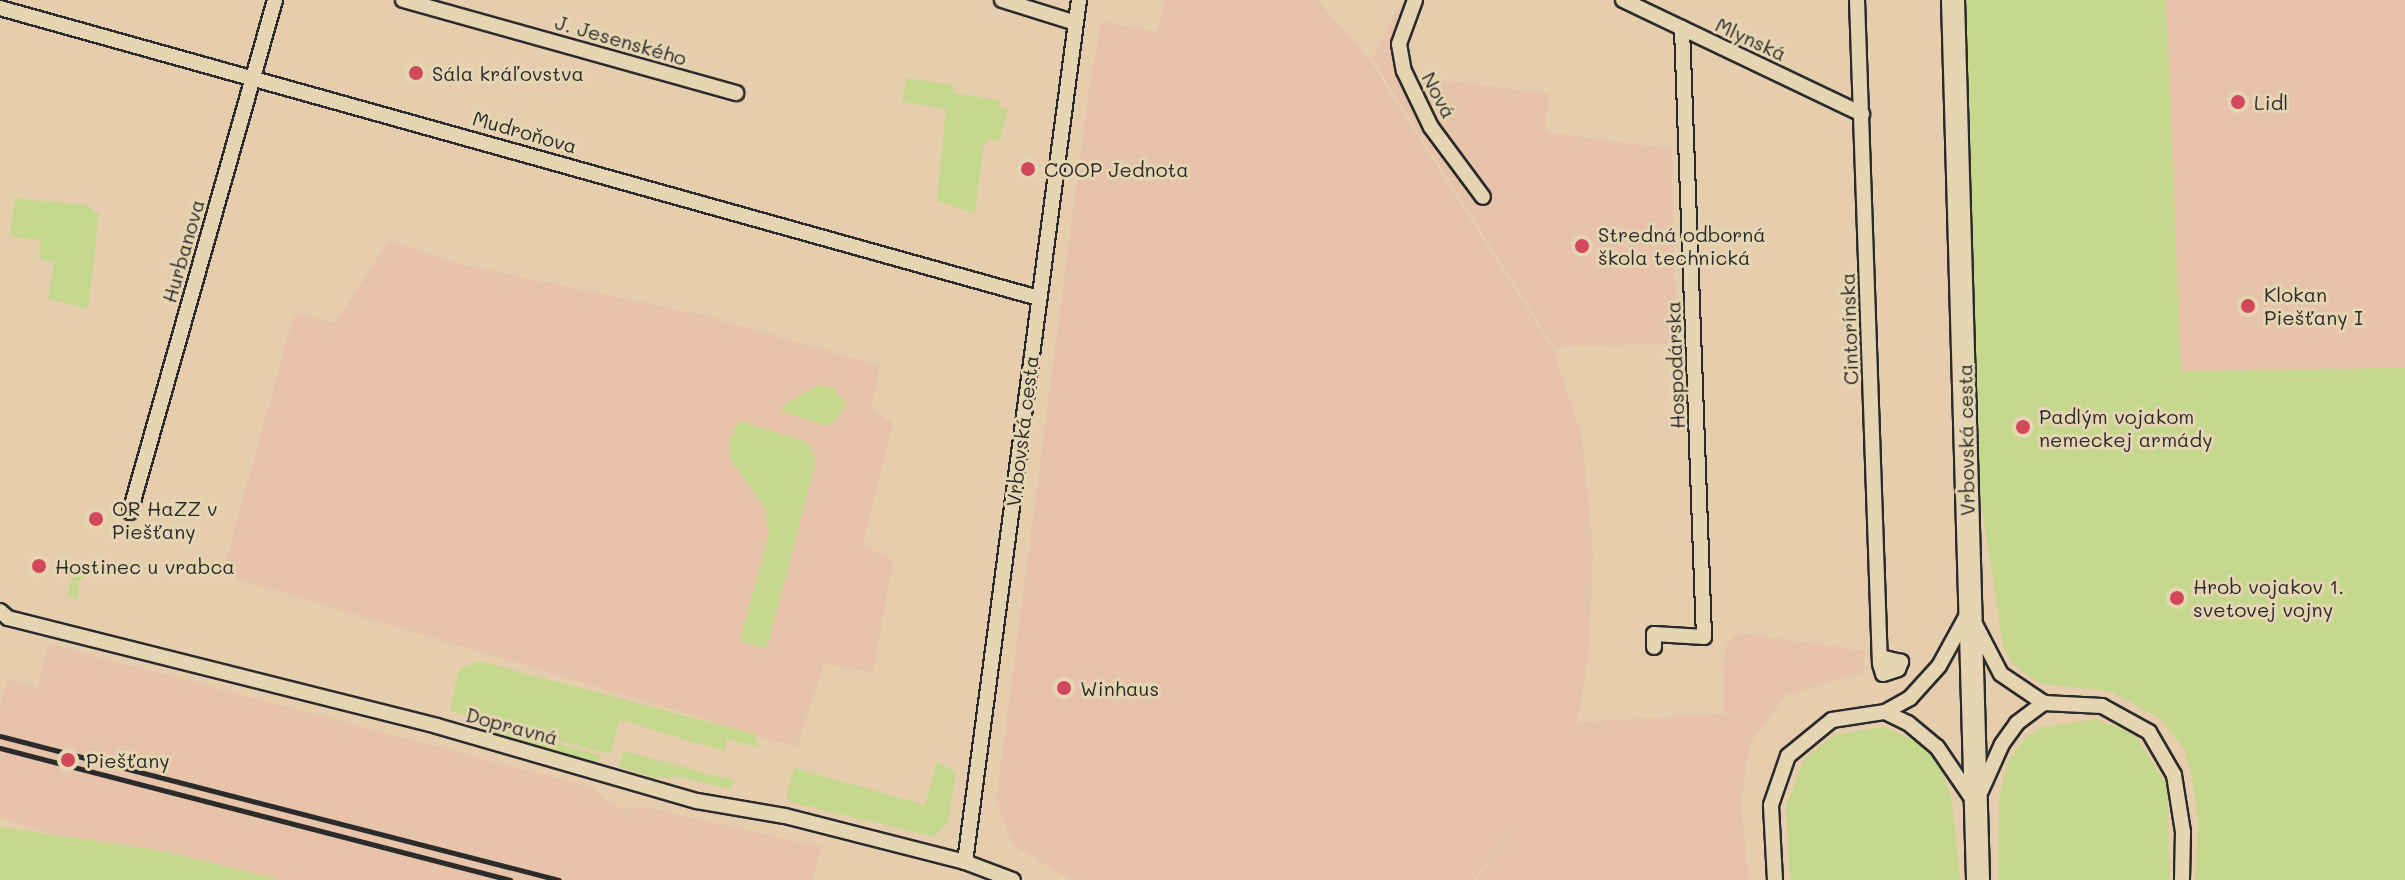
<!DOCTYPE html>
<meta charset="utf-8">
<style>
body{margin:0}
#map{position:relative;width:2405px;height:880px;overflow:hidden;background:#e6cdae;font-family:Mali,sans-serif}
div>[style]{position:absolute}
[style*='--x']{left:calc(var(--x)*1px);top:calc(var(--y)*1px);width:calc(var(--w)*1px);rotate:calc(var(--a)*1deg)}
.built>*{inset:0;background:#e6c3a9;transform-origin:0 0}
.green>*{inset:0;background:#c5d88d;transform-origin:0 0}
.roads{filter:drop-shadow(2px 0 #2b2b2b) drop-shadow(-2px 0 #2b2b2b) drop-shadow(0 2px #2b2b2b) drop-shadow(0 -2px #2b2b2b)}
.minor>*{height:14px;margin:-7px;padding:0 7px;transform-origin:7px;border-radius:7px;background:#e6d5b2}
.secondary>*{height:22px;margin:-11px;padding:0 11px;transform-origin:11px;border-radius:11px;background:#e6d5b2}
.rail>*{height:5px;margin:-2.5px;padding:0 2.5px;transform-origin:2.5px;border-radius:2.5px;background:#2b2b2b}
.dots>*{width:22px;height:22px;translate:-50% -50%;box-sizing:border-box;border:4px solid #e6d5b2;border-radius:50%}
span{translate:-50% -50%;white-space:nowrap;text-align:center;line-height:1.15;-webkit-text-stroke:6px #e6d5b2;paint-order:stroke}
.street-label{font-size:20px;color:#2b2b2b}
.poi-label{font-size:20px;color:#2b2b2b}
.left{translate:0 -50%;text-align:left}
</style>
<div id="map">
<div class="built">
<div style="clip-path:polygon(1164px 0,1317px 0,1369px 59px,1553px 349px,1582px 436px,1593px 552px,1589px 650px,1577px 727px,1581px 722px,1724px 714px,1725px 644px,1739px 633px,1865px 651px,1863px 672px,1786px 695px,1750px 743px,1741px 804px,1749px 880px,1476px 880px,1517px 825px,1473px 880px,1072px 880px,1012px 844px,996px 801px,1089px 88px,1101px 22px,1158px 31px)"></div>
<div style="left:2166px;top:0;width:239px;height:371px"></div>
<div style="clip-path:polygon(1396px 11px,1413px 19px,1408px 35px,1411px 76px,1549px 94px,1545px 132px,1671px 149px,1677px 343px,1554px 347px,1373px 60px)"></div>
<div style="clip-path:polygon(389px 240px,464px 265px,702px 315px,880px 366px,871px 410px,893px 423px,863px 546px,893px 561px,873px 672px,824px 664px,797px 747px,222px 574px,294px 314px,336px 323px)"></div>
<div style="clip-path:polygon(49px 644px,593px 788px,610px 804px,625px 809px,644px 807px,821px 847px,813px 880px,281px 880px,164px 851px,52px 834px,0 817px,0 704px,8px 680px,38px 687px)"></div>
</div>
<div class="green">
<div style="clip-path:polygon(1966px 0,2166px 0,2181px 371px,2405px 368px,2405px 880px,2195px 880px,2198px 822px,2192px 776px,2184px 749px,2161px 719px,2110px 691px,2042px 684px,2013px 665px,2003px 646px,1980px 494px)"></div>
<div style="clip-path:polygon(906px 78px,954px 85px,953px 93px,1000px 100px,999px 108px,1008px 109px,1000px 141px,988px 139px,983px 148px,975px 214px,937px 201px,946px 109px,902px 102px)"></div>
<div style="clip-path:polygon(15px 198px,86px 205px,99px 214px,88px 309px,48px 298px,54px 264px,39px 258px,41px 240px,10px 236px)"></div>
<div style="clip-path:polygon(819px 385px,833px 388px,846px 404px,836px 421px,827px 426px,782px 411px,785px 404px)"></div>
<div style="clip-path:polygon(739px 421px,807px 442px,816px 461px,767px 648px,740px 641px,769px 533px,765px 508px,730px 459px,729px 444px)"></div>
<div style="clip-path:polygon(75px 567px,84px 580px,79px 580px,78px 600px,67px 596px)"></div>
<div style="clip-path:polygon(479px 661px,754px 734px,760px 748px,727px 739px,724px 751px,620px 720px,610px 754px,450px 711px,458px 670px)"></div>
<div style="clip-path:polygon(2096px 719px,2135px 735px,2167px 785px,2170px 880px,1998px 880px,1999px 797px,2008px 761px,2027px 736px,2042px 727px)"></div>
<div style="left:480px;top:723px;width:125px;height:11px;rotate:15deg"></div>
<div style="clip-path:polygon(1885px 727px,1921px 744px,1938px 759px,1952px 800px,1960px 880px,1790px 880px,1786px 806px,1804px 759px,1834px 735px)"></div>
<div style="clip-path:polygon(623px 751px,736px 781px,730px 789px,680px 777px,655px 778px,619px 767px)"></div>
<div style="clip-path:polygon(937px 762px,956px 772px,948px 822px,934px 837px,791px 802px,786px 796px,794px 768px,925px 805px)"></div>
<div style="clip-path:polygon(0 827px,164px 851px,281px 880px,0 880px)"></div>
</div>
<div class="roads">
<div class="minor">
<div style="--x:403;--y:0;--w:346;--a:15.6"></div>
<div style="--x:1002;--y:0;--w:77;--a:17.3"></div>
<div style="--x:1415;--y:0;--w:47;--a:110"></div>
<div style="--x:1399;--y:44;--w:27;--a:80"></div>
<div style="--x:1404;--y:71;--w:62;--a:64.3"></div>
<div style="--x:1431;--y:127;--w:87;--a:53.4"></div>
<div style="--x:1623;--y:0;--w:265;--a:25.5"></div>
<div style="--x:1857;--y:0;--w:664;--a:88.02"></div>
<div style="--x:1880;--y:664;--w:10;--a:73"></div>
<div style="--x:1883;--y:674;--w:16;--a:-18"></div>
<div style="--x:1898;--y:669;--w:8;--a:-67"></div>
<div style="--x:1901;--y:662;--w:21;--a:-166"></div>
<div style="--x:0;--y:8;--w:1079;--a:15.6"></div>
<div style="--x:130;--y:512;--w:532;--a:-74.19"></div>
<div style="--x:0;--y:611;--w:11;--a:41"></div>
<div style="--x:8;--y:618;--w:442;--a:14.1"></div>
<div style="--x:437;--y:726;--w:271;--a:16.1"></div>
<div style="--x:697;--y:801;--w:89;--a:9.7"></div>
<div style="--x:785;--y:816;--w:186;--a:14.3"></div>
<div style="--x:965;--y:862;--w:51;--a:20.6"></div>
<div style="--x:1976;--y:626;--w:54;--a:62.5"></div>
<div style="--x:2001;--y:674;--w:52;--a:34"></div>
<div style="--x:1654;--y:647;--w:13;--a:-90"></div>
<div style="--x:1654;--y:634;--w:50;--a:3.4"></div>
<div style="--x:1704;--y:637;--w:609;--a:-92.07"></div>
<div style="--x:2044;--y:703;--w:58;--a:3"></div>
<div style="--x:2102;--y:706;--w:54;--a:29"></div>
<div style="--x:2149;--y:732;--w:50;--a:59.8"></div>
<div style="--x:2174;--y:775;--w:58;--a:81"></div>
<div style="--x:2183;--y:832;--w:48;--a:91.2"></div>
<div style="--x:1885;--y:712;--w:25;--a:26"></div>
<div style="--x:1908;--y:723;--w:38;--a:40"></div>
<div style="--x:1937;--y:747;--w:64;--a:55.8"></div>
<div style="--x:1981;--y:791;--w:51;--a:-65.9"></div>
<div style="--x:2002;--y:744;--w:26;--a:-54"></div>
<div style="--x:2017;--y:723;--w:34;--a:-37"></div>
<div style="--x:965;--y:862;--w:870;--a:-82.47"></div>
<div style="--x:1775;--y:880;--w:75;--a:-93.1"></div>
<div style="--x:1771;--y:805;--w:52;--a:-70.9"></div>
<div style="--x:1788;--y:756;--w:57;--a:-39.3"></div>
<div style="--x:1832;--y:720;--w:54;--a:-8.6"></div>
<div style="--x:1885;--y:712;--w:29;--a:-29"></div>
<div style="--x:1910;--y:698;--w:43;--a:-47.8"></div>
<div style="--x:1939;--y:666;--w:58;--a:-61.2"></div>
</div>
<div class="secondary">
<div style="--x:1953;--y:0;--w:880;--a:88.37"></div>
</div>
</div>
<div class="rail">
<div style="--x:0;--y:736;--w:577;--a:14.45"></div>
<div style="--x:0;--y:748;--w:527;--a:14.51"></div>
</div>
<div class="dots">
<div style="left:416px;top:73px;background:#d1495b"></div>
<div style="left:2238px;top:102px;background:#d1495b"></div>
<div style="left:1028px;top:169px;background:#d1495b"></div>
<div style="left:1582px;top:246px;background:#d1495b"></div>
<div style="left:2248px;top:306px;background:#d1495b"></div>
<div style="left:2023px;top:427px;background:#d1495b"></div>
<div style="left:96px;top:519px;background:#d1495b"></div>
<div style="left:39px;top:566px;background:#d1495b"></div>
<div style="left:2177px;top:598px;background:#d1495b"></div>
<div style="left:1064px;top:688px;background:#d1495b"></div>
<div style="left:68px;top:760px;background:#d1495b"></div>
</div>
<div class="street-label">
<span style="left:1751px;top:39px;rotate:25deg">Mlynská</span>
<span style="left:621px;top:40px;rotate:16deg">J. Jesenského</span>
<span style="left:1439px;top:95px;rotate:62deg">Nová</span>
<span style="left:525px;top:132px;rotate:16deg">Mudroňova</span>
<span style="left:183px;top:251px;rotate:-74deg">Hurbanova</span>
<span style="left:1849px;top:329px;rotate:-92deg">Cintorínska</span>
<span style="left:1675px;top:365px;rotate:-92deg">Hospodárska</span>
<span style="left:1022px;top:431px;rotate:-83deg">Vrbovská cesta</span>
<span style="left:1966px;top:440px;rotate:-91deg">Vrbovská cesta</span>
<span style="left:512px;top:726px;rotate:15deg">Dopravná</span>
</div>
<div class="poi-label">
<span class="left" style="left:432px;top:73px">Sála kráľovstva</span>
<span class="left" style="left:2254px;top:102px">Lidl</span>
<span class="left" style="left:1044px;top:169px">COOP Jednota</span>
<span class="left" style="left:1598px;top:246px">Stredná odborná<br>škola technická</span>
<span class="left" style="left:2264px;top:306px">Klokan<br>Piešťany I</span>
<span class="left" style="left:2039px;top:428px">Padlým vojakom<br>nemeckej armády</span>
<span class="left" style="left:112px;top:520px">OR HaZZ v<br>Piešťany</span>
<span class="left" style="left:55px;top:566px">Hostinec u vrabca</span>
<span class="left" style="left:2193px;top:598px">Hrob vojakov 1.<br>svetovej vojny</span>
<span class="left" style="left:1080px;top:688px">Winhaus</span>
<span class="left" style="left:86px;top:760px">Piešťany</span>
</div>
</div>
